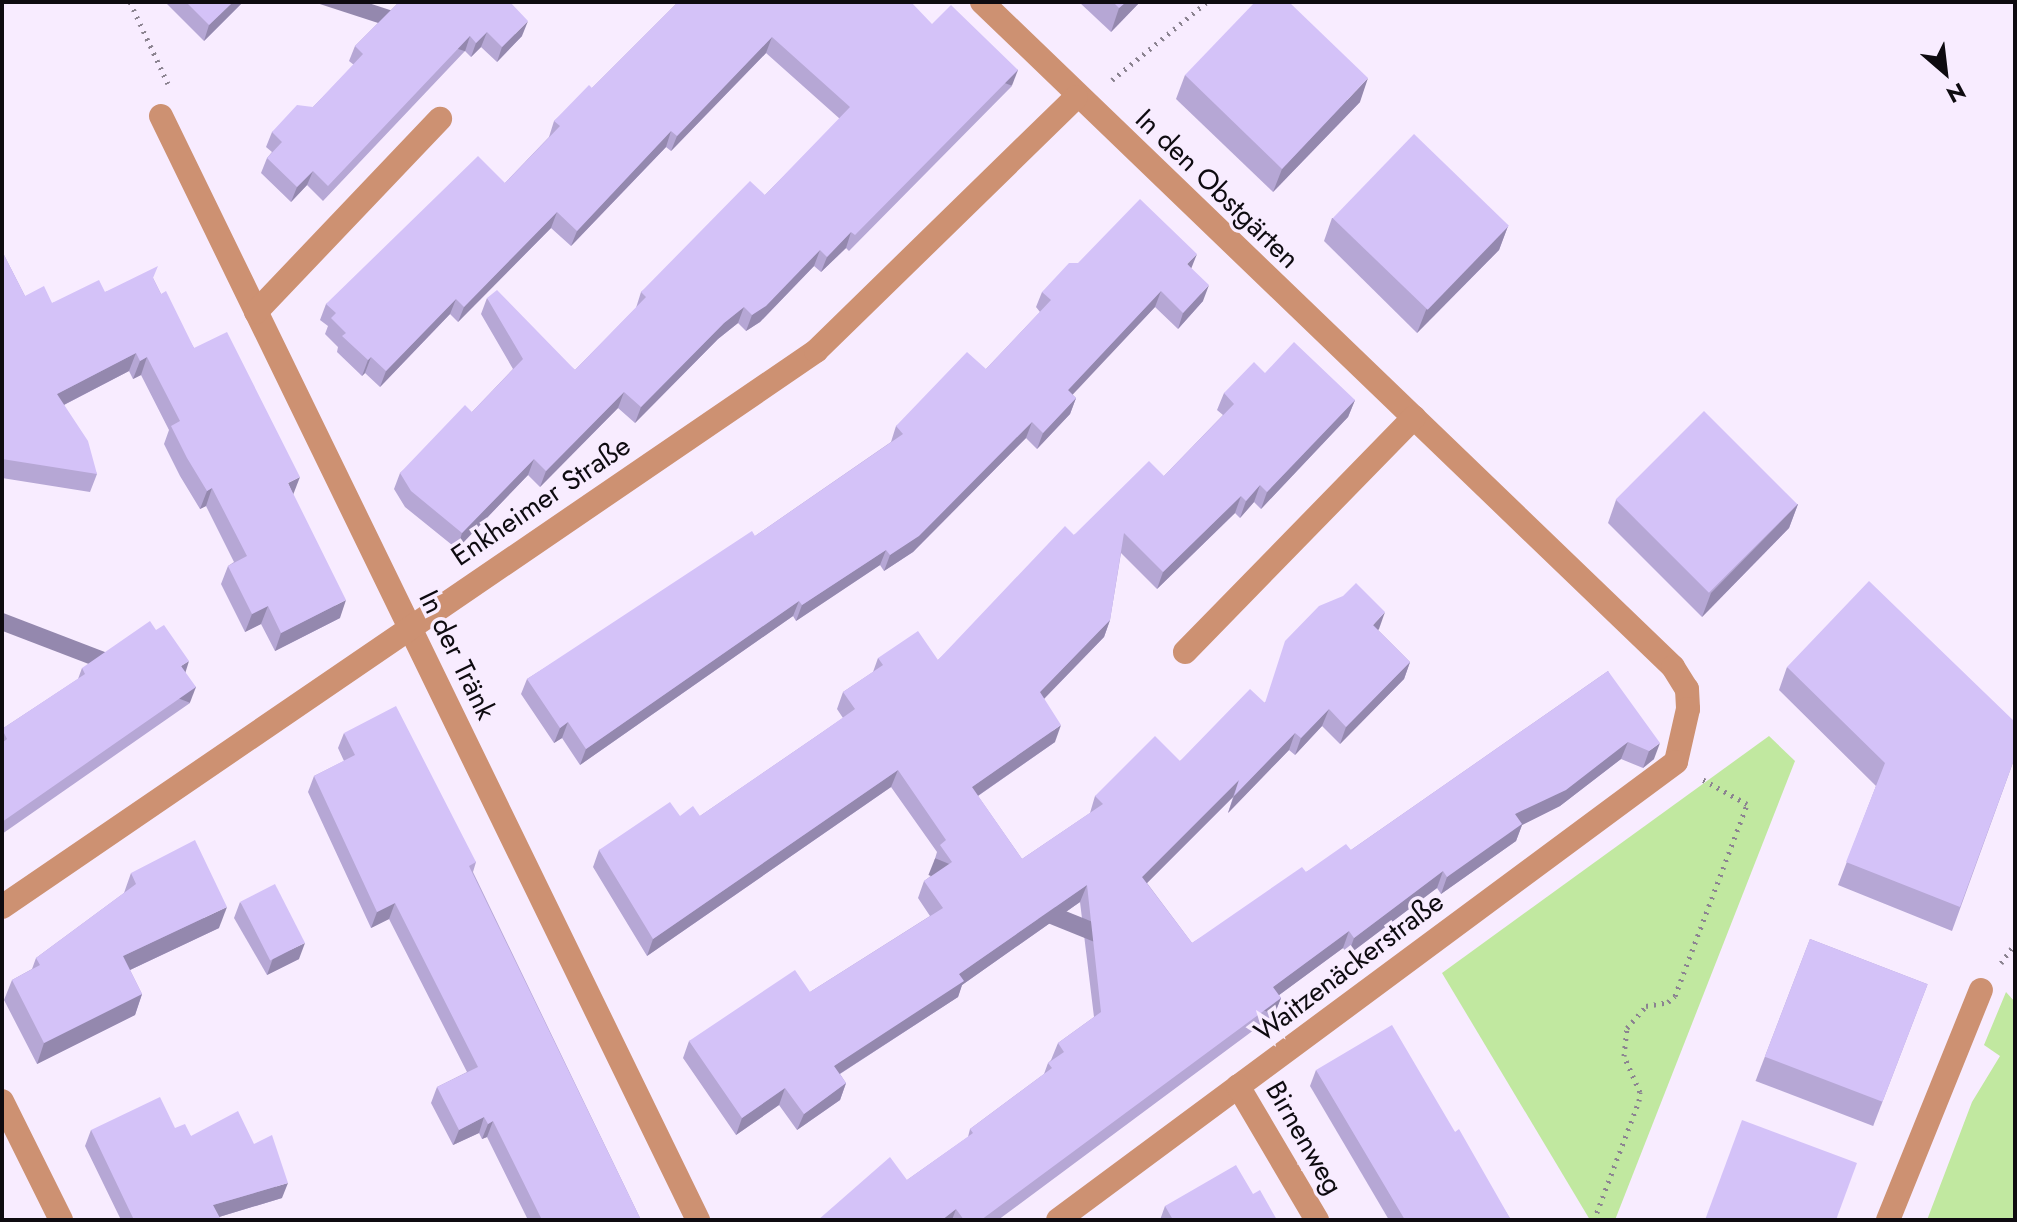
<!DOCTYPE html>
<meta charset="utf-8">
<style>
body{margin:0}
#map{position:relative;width:2017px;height:1222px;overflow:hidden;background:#f8ecff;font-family:Jost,sans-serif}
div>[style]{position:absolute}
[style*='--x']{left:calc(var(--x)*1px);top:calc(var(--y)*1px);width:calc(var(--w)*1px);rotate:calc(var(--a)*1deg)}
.green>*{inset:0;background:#c1e8a0}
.path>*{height:5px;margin-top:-2.5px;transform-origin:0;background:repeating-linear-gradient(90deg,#8b8390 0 2px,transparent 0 8px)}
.minor>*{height:24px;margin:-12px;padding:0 12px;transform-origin:12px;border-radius:12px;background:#cd9172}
.wall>*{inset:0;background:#b6a7d5;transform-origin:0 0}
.shaded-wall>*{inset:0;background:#9488ae;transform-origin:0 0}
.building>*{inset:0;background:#d4c2f8;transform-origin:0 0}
span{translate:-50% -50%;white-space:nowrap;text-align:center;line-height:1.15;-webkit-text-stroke:7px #f8ecff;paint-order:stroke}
.street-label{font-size:28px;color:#0e0b10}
.frame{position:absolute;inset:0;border:4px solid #0e0b10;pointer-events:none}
.north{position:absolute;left:1905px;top:32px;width:80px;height:80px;-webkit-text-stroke:6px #f8ecff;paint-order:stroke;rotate:152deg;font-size:22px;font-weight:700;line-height:32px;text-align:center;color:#0e0b10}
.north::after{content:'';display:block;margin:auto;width:28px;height:36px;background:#0e0b10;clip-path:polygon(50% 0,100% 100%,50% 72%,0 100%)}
</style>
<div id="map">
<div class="green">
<div style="clip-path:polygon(1769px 736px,1795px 761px,1615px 1220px,1590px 1220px,1442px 973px)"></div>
<div style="clip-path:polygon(2006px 992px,2015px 1002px,2015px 1220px,1927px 1220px,1972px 1102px,2000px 1056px,1984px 1045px)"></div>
</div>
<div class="path">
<div style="--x:130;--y:2;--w:90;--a:65.1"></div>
<div style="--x:1112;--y:80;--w:123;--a:-39.4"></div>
<div style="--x:2001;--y:963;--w:24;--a:-54"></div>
<div style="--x:1594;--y:1220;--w:127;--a:-69.3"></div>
<div style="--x:1639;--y:1101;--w:9;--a:-84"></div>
<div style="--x:1640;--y:1092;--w:39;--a:-114"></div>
<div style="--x:1624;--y:1056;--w:28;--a:-84"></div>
<div style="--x:1627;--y:1028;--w:29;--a:-49"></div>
<div style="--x:1646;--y:1006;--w:22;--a:-10"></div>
<div style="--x:1668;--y:1002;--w:9;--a:-41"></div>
<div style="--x:1675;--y:996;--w:205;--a:-69.4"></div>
<div style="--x:1747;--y:804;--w:51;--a:-150.9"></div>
</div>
<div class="minor">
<div style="--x:982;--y:2;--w:959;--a:43.9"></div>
<div style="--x:1673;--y:667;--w:26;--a:58"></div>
<div style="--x:1687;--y:689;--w:20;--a:87"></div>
<div style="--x:1688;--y:709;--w:54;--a:102.8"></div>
<div style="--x:1676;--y:762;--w:769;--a:143.46"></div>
<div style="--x:161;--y:116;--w:1228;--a:64.06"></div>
<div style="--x:256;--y:312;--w:267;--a:-46.4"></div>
<div style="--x:1185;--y:652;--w:328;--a:-45.7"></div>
<div style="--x:2;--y:907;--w:986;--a:-34.33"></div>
<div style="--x:816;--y:351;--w:363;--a:-44.3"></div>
<div style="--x:1238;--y:1086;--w:156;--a:59.5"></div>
<div style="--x:2;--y:1101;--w:133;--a:63.6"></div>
<div style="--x:1888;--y:1220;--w:248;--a:-68"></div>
</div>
<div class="wall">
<div style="clip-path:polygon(165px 2px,243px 2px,204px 41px)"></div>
<div style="clip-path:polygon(399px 2px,522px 36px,497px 62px,481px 47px,471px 57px,465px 51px,323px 201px,307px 185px,291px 202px,261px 173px,267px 158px,272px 152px,266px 147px,272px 132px,313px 107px,354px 65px,349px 61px,355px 46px)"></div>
<div style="clip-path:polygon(678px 2px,932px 24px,1012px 86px,849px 251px,846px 248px,821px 272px,814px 266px,760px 322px,746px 331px,738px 323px,718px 339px,635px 423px,618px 408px,540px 487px,528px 475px,457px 549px,405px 507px,394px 489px,400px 473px,472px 412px,513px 369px,481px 314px,487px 298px,575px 370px,636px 308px,641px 292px,765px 195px,840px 119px,766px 53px,671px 151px,666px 147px,571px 246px,551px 228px,458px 322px,450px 314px,380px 387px,365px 373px,362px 376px,337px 352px,338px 347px,325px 334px,328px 326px,320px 320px,326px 304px,505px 183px,549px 137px,554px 121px,592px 88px)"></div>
<div style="clip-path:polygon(1079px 2px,1140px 2px,1111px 32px)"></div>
<div style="clip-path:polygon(1185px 75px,1360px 102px,1273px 192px,1176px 99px)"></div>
<div style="clip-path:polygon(1332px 218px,1508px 226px,1499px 250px,1417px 333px,1324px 241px)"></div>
<div style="clip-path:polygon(2px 251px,25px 296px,52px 303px,105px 292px,153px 278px,161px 294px,194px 348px,293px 495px,340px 618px,275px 651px,261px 624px,245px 632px,221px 584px,228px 566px,234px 562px,206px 506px,200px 509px,180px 476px,164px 444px,169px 430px,141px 375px,133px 379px,129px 371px,64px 405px,97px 474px,90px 492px,2px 478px)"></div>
<div style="clip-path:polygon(1192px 269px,1203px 301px,1178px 329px,1155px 307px,1072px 394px,1076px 398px,1070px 414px,1037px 449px,1026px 438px,913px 552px,884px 571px,880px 565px,796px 621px,793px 616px,580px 765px,562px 738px,554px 743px,521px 694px,527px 679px,755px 536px,891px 442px,896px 426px,986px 369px,1040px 312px,1036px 307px,1042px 292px)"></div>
<div style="clip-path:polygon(1265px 373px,1355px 400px,1348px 417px,1261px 509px,1254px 502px,1240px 518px,1235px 513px,1157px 589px,1121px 553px,1110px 620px,1104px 637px,1044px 699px,1055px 742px,978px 796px,1022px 859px,1090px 813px,1095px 796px,1180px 761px,1264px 703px,1379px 629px,1378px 630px,1410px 662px,1404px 679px,1340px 744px,1322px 726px,1295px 755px,1289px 750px,1228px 813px,1233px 797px,1147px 883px,1192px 943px,1306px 872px,1351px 850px,1608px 671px,1654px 759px,1643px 768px,1621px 759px,1560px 806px,1522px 825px,1516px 841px,1441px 894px,1437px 888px,1348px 955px,1343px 948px,1279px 995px,1281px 998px,1274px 1015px,998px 1220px,818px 1220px,907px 1180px,968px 1137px,970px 1129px,1044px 1074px,1048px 1063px,1051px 1060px,1058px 1043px,1094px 1017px,1080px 902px,962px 985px,958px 997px,840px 1074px,846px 1083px,840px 1100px,797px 1130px,779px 1105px,736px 1135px,683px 1058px,689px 1041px,810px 992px,930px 916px,918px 898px,924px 881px,939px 870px,934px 862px,937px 852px,891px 787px,647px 956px,593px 867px,599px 850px,680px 816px,700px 816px,843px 718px,837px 709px,843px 692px,873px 672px,878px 658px,938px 660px,1074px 535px,1164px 476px,1223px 415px,1217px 410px,1224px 393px)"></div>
<div style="clip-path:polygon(1616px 500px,1798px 504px,1789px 528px,1702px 617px,1608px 523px)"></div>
<div style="clip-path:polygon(1787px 667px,2015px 757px,1952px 931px,1838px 885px,1876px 786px,1779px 690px)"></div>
<div style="clip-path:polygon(82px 668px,185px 672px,190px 703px,2px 834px,2px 729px,78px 679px)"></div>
<div style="clip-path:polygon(344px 733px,476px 862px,473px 872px,641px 1220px,528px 1220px,487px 1137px,482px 1139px,479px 1133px,453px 1145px,431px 1103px,437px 1087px,467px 1072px,389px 919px,371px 928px,308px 792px,314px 776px,344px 761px,338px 748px)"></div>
<div style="clip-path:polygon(131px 873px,219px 928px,130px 970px,142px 994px,135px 1015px,37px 1064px,4px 1000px,12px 980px,32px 969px,36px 958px,124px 893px)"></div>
<div style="clip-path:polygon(240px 902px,299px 959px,267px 975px,234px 918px)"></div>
<div style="left:1810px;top:939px;width:126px;height:152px;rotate:21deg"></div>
<div style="clip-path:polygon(1316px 1070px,1455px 1132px,1511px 1220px,1389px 1220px,1310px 1086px)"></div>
<div style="clip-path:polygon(175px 1128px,191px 1136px,254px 1144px,282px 1198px,219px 1217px,221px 1220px,121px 1220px,85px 1146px,91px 1130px)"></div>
<div style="clip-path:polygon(1253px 1194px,1277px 1220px,1160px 1220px,1165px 1206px)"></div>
</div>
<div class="shaded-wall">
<div style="clip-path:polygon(233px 2px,243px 2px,204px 41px,209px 25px)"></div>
<div style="clip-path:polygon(1126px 2px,1140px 2px,1111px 32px,1119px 8px)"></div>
<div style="clip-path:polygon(528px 21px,522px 36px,497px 62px,502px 47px)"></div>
<div style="clip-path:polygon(487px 32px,481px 47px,471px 57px,476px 43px)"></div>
<div style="left:470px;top:36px;width:16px;height:207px;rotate:108deg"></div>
<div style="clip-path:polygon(772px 37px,766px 53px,671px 151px,677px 136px)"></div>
<div style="left:1018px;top:70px;width:17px;height:232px;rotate:111deg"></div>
<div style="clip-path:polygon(1368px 78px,1360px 102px,1273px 192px,1282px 169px)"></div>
<div style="clip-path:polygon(671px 131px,666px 147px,571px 246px,577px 231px)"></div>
<div style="clip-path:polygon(313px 171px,307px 185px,291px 202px,297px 187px)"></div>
<div style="clip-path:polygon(557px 212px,551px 228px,458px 322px,464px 307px)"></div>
<div style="clip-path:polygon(1508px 226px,1499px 250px,1417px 333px,1426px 310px)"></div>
<div style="clip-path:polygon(851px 232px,846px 248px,821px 272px,827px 257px)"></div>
<div style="clip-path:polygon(820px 250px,814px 266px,760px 322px,746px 331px,752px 315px)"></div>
<div style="clip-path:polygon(1197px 254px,1191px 269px,1187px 264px)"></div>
<div style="clip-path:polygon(1209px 285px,1203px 301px,1178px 329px,1183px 313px)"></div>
<div style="clip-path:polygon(1161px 291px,1155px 307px,1062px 406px,1068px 390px)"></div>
<div style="clip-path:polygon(456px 299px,450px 314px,380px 387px,386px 371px)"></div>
<div style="clip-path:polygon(744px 307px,738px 323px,718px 339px,635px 423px,641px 407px,724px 323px)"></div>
<div style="clip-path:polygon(136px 353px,129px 371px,50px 412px,57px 394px)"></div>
<div style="clip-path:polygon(147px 357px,141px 375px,133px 379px,140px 361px)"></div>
<div style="clip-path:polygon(371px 357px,365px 373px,362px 376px,368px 360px)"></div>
<div style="clip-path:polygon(624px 392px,618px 408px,540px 487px,546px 471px)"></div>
<div style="clip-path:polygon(1076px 398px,1070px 414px,1037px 449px,1043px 433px)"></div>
<div style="clip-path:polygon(1355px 400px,1348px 417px,1261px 509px,1267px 492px)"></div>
<div style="clip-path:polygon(1032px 422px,1026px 438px,913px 552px,884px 571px,890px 555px)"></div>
<div style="clip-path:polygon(534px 459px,528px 475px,457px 549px,462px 533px)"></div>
<div style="clip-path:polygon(300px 477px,293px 495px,288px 483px)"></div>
<div style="clip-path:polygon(1260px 485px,1254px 502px,1240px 518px,1246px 501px)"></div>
<div style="clip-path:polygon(212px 488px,206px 506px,200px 509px,207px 491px)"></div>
<div style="clip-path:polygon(1241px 496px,1235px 513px,1157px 589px,1163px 572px)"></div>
<div style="clip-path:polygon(1798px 504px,1789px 528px,1702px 617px,1711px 593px)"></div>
<div style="clip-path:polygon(886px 550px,880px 565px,796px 621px,802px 605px)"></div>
<div style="clip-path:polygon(346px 600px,340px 618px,275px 651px,281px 633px)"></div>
<div style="clip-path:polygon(799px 601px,793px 616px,580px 765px,586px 749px)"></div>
<div style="clip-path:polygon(268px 606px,261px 624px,245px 632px,252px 614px)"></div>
<div style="clip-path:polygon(1385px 612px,1379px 629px,1367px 642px,1373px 625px)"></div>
<div style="clip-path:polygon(1110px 620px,1104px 637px,1034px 709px,1040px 692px)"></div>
<div style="clip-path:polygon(189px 661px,184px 677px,181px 666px)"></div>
<div style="clip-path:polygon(1410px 662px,1404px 679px,1340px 744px,1346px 727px)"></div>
<div style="left:196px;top:687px;width:17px;height:236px;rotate:111deg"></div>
<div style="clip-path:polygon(1329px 709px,1322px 726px,1295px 755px,1301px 738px)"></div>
<div style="clip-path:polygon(568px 722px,562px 738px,554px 743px,560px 728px)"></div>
<div style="clip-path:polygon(1061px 725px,1055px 742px,966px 804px,972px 787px)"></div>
<div style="clip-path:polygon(1295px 733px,1289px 750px,1228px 813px,1234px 796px)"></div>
<div style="clip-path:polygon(1628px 742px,1621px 759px,1560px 806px,1522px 825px,1516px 841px,1441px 894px,1447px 877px,1515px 814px)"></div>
<div style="clip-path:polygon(1660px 743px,1654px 759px,1643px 768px,1649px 751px)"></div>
<div style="clip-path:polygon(898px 770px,891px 787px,647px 956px,653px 939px)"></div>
<div style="clip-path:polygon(1239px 780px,1233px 797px,1136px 894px,1142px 877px)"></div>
<div style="clip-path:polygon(1443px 871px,1437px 888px,1348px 955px,1354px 938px)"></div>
<div style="clip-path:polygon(1087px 885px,1080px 902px,962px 985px,958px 997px,827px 1082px,834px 1066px,959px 974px)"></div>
<div style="clip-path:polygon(395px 903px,389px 919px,371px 928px,377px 912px)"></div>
<div style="clip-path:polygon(227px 907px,219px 928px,115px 977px,123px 956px)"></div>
<div style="clip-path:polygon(1349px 931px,1343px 948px,1267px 1004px,1273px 987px)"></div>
<div style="clip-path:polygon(305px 943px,299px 959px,267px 975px,273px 958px)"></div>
<div style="clip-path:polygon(142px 994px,135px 1015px,37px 1064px,44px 1043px)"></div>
<div style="left:1281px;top:998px;width:18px;height:373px;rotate:112deg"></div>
<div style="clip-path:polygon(846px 1083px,840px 1100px,797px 1130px,804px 1114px)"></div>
<div style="clip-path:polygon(785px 1088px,779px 1105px,736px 1135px,742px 1118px)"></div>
<div style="clip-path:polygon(484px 1117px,479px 1133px,453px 1145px,459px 1130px)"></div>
<div style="clip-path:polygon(493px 1121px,487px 1137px,482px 1139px,488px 1124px)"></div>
<div style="clip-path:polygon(288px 1183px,282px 1198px,209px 1220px,213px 1205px)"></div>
<div style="clip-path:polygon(956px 1209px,952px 1220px,942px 1220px)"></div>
</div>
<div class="building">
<div style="clip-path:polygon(186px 2px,233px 2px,209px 25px)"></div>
<div style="clip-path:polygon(399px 2px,510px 2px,528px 21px,502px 47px,487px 32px,476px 43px,470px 36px,328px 186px,313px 171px,297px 187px,267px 158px,282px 142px,272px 132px,297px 105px,313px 107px,363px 54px,355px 46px)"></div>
<div style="clip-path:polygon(678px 2px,911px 2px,932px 24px,951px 5px,1018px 70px,855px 235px,851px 232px,827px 257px,820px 250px,766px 306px,752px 315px,744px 307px,724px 323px,641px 407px,624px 392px,546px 471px,534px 459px,462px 533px,411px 491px,400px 473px,465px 405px,472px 412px,523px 359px,487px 298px,497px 290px,575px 370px,646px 297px,641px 292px,750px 181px,765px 195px,850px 107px,772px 37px,677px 136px,671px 131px,577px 231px,557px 212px,464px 307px,456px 299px,386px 371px,371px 357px,368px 360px,342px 336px,346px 333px,331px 318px,336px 313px,326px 304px,478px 156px,505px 183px,560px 126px,554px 121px,589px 85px,592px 88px)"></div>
<div style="clip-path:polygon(1113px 2px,1126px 2px,1119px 8px)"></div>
<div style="clip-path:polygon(1255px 2px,1289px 2px,1368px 78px,1282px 169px,1185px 75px)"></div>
<div style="left:1414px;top:134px;width:132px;height:117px;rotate:44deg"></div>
<div style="clip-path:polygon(1140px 199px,1197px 254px,1187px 264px,1209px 285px,1183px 313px,1161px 291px,1068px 390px,1076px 398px,1043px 433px,1032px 422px,919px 536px,890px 555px,886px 550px,802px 605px,799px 601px,586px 749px,568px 722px,560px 728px,527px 679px,752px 531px,755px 536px,903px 434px,896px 426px,967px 352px,986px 369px,1051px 300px,1042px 292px,1069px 263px,1078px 263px)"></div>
<div style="clip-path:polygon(2px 251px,25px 296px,44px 286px,52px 303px,99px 280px,105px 292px,158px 266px,153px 278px,161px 294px,166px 291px,194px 348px,227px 332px,300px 477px,288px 483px,346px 600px,281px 633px,268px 606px,252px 614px,228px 566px,247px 556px,212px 488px,207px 491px,187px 458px,171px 426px,180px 421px,147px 357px,140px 361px,136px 353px,57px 394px,88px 441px,97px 474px,2px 459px)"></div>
<div style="clip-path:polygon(1294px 342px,1355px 400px,1267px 492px,1260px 485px,1246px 501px,1241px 496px,1163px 572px,1124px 533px,1110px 620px,1040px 692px,1061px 725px,972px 787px,1022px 859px,1103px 804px,1095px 796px,1155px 736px,1180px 761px,1250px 689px,1265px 703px,1285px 641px,1319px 606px,1343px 596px,1356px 583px,1385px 612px,1373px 625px,1410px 662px,1346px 727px,1329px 709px,1301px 738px,1295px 733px,1234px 796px,1239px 780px,1142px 877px,1192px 943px,1302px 867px,1306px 872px,1346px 844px,1351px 850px,1608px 671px,1660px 743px,1649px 751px,1628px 742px,1566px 790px,1515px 814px,1522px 824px,1447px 877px,1443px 871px,1354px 938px,1349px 931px,1273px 987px,1281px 998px,981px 1220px,964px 1220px,956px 1209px,942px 1220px,818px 1220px,890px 1157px,907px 1180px,973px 1133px,970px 1129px,1052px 1068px,1048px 1063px,1064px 1052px,1058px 1043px,1101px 1012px,1087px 885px,959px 974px,964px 981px,834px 1066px,846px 1083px,804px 1114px,785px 1088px,742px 1118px,689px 1041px,795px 970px,810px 992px,943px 908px,924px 881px,952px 862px,940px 845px,946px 840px,898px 770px,653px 939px,599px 850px,670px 802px,680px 816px,693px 806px,700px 816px,821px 733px,855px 709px,843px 692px,883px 665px,878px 658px,918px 631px,938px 660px,1065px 526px,1074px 535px,1149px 461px,1164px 476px,1234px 404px,1224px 393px,1254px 362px,1265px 373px)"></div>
<div style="left:1704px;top:411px;width:132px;height:125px;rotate:45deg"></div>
<div style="clip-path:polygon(1869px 581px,2015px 722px,2015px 757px,1960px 907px,1846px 862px,1885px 763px,1787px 667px)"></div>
<div style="clip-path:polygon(150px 621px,156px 630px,164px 625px,189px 661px,181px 666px,196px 687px,2px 822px,2px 743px,7px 739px,2px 729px,85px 674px,82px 668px)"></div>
<div style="clip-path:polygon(396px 706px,476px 862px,469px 866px,641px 1220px,542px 1220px,493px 1121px,488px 1124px,484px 1117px,459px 1130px,437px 1087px,478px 1067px,395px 903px,377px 912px,314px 776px,355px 755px,344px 733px)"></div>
<div style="clip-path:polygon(195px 840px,227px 907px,123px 956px,142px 994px,44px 1043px,12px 980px,40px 965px,36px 958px,136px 884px,131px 873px)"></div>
<div style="left:275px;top:884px;width:66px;height:39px;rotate:63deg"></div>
<div style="left:1810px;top:939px;width:126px;height:126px;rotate:21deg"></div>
<div style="clip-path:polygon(1392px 1025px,1455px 1132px,1459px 1129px,1511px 1220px,1405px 1220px,1316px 1070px)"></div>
<div style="clip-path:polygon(160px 1097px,175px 1128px,185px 1124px,191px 1136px,238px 1111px,254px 1144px,272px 1135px,288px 1183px,213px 1205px,221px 1220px,134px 1220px,91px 1130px)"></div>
<div style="clip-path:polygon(1742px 1120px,1857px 1163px,1836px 1220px,1705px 1220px)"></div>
<div style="clip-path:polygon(1236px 1165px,1253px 1194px,1260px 1190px,1277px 1220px,1173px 1220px,1165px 1206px)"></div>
</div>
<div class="street-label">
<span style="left:1217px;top:189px;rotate:44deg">In den Obstgärten</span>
<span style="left:541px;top:501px;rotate:-34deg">Enkheimer Straße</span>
<span style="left:457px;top:655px;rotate:64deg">In der Tränk</span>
<span style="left:1349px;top:967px;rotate:-37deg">Waitzenäckerstraße</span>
<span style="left:1304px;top:1138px;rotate:60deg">Birnenweg</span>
</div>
<div class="frame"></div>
<div class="north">N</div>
</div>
